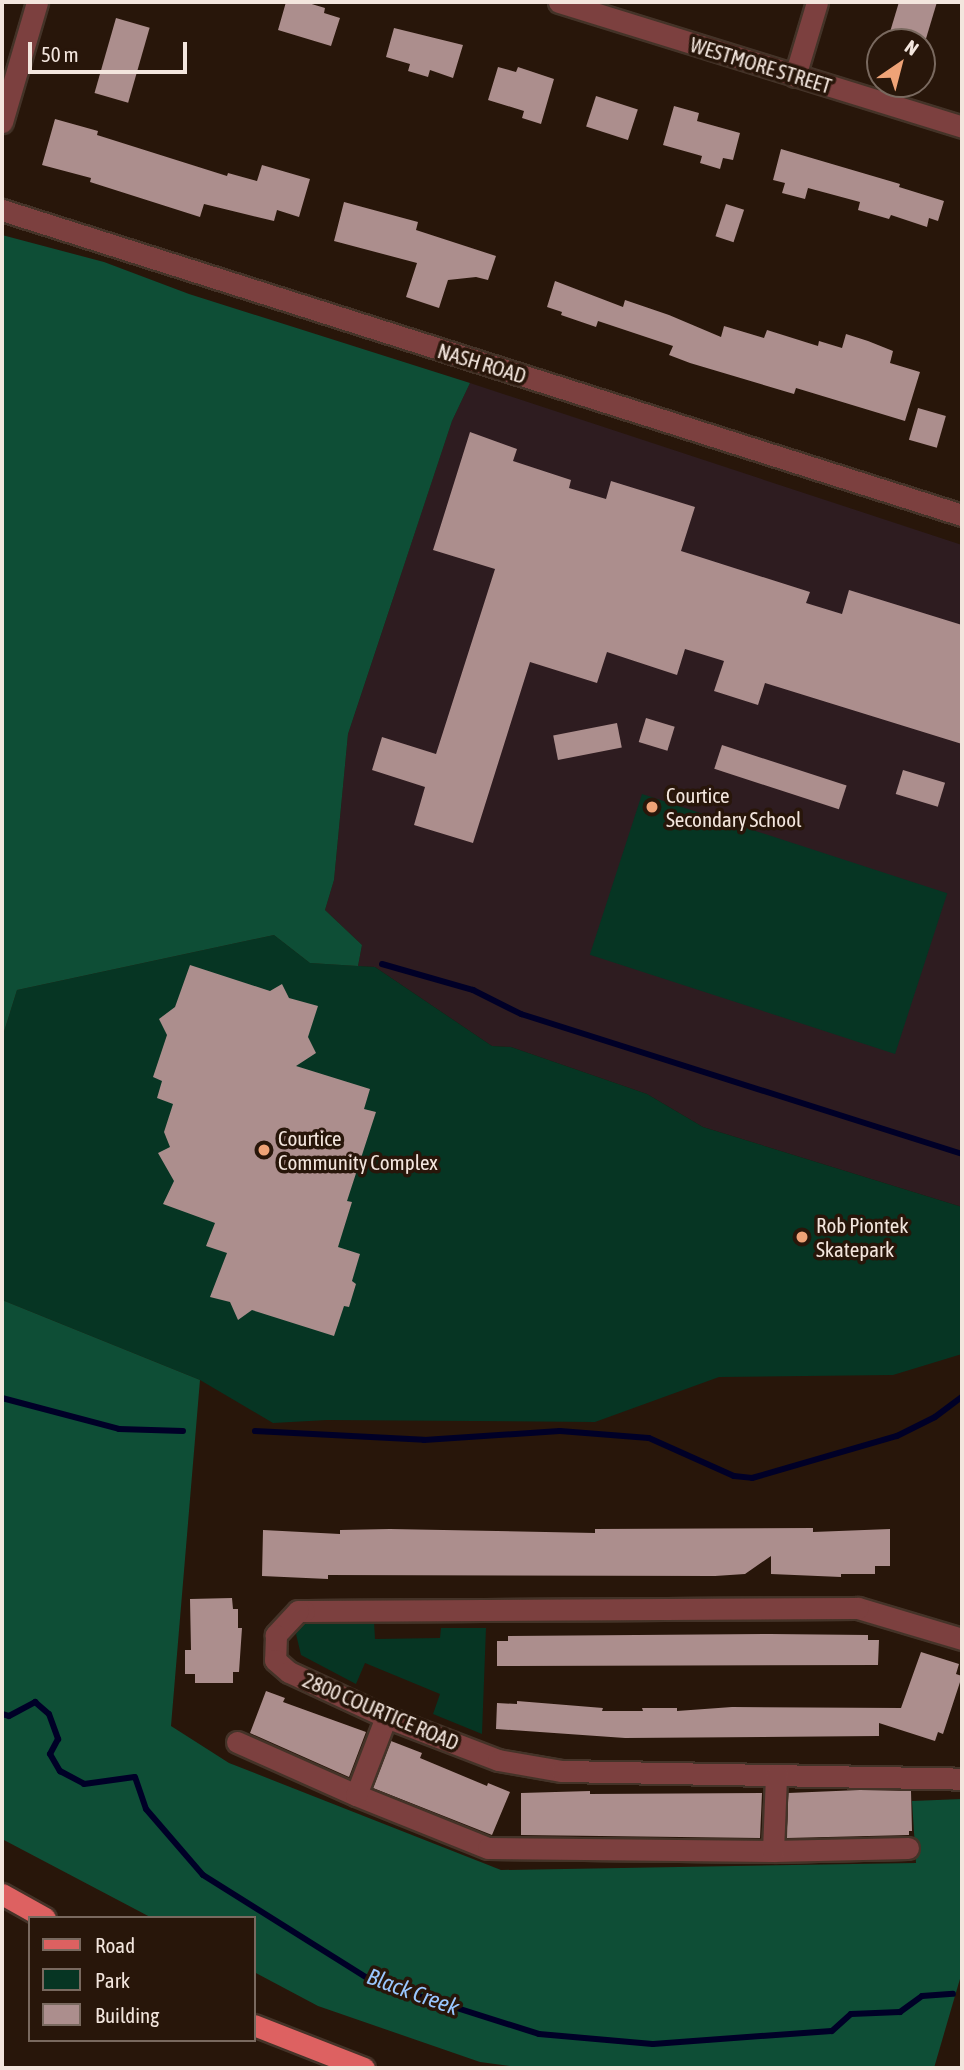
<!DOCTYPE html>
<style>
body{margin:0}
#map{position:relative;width:964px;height:2070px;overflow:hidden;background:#28160a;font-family:"Asap Condensed",sans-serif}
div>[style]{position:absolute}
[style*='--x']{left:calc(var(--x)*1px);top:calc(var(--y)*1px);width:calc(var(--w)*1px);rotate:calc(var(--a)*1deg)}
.education>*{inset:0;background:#2e1c20}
.green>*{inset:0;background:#063523;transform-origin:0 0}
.forest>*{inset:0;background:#0e4e36}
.stream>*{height:6px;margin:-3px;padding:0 3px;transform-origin:3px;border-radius:3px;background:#000027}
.building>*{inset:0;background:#ac8e8d;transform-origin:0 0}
.roads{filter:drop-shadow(2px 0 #443328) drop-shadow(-2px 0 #443328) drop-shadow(0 2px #443328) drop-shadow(0 -2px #443328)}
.minor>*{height:21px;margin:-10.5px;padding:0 10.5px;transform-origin:10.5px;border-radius:10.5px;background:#7c403f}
.major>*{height:21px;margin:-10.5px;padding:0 10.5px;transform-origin:10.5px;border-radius:10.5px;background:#dd6161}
.dots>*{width:19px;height:19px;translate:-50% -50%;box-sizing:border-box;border:4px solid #28160a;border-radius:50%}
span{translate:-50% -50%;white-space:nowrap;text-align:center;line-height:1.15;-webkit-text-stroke:7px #28160a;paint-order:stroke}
.street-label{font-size:21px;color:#f3e6de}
.poi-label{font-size:21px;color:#f3e6de}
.left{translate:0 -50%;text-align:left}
.water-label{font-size:23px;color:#9ac7ff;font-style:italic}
.frame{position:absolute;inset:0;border:4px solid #f3e6de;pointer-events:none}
.legend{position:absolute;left:28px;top:1916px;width:228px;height:126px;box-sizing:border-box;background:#28160a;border:2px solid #79695f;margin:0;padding:9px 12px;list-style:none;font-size:21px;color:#f3e6de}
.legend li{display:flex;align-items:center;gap:14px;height:35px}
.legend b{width:35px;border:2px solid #79695f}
.north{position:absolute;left:866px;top:28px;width:70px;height:70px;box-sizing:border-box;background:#28160a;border:2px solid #79695f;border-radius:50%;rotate:35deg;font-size:19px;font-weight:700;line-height:28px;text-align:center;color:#f3e6de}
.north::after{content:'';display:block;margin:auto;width:24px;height:32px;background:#efa377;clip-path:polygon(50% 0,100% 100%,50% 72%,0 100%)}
.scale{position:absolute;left:28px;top:42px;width:159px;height:32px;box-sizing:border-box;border:4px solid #f3e6de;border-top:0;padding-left:9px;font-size:21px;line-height:24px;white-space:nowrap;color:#f3e6de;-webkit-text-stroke:5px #28160a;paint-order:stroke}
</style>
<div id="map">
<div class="education">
<div style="clip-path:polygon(470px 383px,962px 545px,962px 1207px,703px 1127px,647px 1094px,511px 1047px,492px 1046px,375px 967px,358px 966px,362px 945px,325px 910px,334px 880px,348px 734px,452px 421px)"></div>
</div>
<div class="green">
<div style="left:642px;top:794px;width:321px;height:169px;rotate:18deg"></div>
<div style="clip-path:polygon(274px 935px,310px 963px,375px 967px,492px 1046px,511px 1047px,647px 1094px,703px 1127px,962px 1207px,962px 1354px,893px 1375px,719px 1377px,595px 1422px,327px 1420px,273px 1423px,200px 1380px,2px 1300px,2px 1038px,17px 990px)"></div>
<div style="clip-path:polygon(374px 1621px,375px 1639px,440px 1638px,441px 1628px,486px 1628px,482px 1734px,433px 1714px,440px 1694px,365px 1663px,356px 1684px,301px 1655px,296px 1634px,303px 1622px)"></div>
</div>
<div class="forest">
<div style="clip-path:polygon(2px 235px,104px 262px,189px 294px,470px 383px,452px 421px,348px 734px,334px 880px,325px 910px,362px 945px,358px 966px,310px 963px,274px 935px,17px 990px,2px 1038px)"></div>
<div style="clip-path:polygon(2px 1300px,200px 1380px,171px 1726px,229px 1763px,501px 1870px,916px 1863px,912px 1801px,962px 1799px,962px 1972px,934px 2068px,526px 2068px,480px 2062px,318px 2006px,254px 1972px,254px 1918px,152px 1918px,2px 1839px)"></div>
</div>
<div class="stream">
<div style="--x:382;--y:964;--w:95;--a:15.9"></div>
<div style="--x:473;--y:990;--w:54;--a:26.6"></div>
<div style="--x:521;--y:1014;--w:463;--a:17.6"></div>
<div style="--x:2;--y:1398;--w:121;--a:14.8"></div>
<div style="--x:119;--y:1429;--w:64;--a:1.8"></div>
<div style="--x:255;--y:1431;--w:169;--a:3"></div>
<div style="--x:424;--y:1440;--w:136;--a:-3.8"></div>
<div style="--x:560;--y:1431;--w:89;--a:4.5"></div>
<div style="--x:649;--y:1438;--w:93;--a:24.1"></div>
<div style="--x:734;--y:1476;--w:18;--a:6"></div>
<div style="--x:752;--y:1478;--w:151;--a:-16.2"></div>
<div style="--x:897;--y:1436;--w:42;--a:-26.6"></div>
<div style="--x:935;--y:1417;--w:34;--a:-37"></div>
<div style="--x:2;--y:1714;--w:7;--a:16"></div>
<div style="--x:9;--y:1716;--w:30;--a:-28"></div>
<div style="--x:35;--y:1702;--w:18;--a:41"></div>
<div style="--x:49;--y:1714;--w:27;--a:70"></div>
<div style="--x:58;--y:1739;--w:17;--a:118"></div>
<div style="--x:50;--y:1754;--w:20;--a:60"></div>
<div style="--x:60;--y:1771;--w:27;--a:28"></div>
<div style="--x:84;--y:1784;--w:51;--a:-7.8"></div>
<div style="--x:135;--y:1777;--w:34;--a:71"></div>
<div style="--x:146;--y:1809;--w:87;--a:49.2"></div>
<div style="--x:203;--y:1875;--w:199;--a:32.1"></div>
<div style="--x:372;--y:1981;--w:175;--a:17.6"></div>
<div style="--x:539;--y:2034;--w:114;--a:5"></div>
<div style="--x:653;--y:2044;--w:179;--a:-4.2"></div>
<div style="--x:832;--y:2031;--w:25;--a:-42"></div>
<div style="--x:851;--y:2014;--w:49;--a:-2.3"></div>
<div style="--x:900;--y:2012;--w:27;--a:-36"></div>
<div style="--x:922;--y:1996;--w:31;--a:-4"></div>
</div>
<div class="building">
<div style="clip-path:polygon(286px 2px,305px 2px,325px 8px,324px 13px,340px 18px,331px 46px,278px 30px)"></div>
<div style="clip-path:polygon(899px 2px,937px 2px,925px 42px,887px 42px)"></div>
<div style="left:116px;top:18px;width:35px;height:78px;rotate:16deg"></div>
<div style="clip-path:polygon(394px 28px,463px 45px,453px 78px,430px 70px,428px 77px,408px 71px,410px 64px,386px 57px)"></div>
<div style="clip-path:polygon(498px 67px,516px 72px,518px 67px,554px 79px,541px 124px,522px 118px,524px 111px,488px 100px)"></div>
<div style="left:596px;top:96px;width:44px;height:32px;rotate:18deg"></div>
<div style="clip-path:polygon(674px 106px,699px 113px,697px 121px,740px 133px,733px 160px,723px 158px,720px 169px,700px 163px,702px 156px,663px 145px)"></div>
<div style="clip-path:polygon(55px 119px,98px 131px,97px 135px,227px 176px,228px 173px,257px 181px,262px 165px,310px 179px,299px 217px,277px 210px,274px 221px,204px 204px,200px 217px,90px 182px,91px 178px,42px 165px)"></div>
<div style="clip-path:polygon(781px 149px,900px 184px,899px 187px,944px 201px,938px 221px,929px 218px,927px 227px,891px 215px,889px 219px,858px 210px,860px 202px,808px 188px,805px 199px,782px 193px,785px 183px,773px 180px)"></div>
<div style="clip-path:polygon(344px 202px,418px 222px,416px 230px,496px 256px,488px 280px,476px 277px,448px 280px,439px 308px,406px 297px,417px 263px,334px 241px)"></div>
<div style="left:726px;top:204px;width:19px;height:34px;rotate:18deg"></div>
<div style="clip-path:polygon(555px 281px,623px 307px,625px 300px,669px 315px,721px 337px,724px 326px,764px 338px,767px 330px,818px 346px,819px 341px,842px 348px,846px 334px,868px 341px,893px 351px,890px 363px,920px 372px,905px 421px,796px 388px,794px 394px,690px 363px,669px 355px,673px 346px,598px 321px,596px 327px,561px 315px,562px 312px,547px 307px)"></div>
<div style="left:918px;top:408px;width:29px;height:33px;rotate:16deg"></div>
<div style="clip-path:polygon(470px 432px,517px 449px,513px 461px,571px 480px,569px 488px,606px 499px,611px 481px,695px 507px,681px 551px,810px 592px,806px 603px,842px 614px,849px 590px,962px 625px,962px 744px,765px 683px,758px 705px,714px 691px,724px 661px,685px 649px,677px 675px,607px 652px,597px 683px,530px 662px,473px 843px,414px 825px,425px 787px,372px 770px,382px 737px,436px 754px,495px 569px,433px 550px)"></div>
<div style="left:646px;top:718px;width:30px;height:25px;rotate:17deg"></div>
<div style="left:617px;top:723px;width:25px;height:65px;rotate:79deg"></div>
<div style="left:722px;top:745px;width:131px;height:25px;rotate:18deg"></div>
<div style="left:903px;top:770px;width:44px;height:25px;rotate:17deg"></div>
<div style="clip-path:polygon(190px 965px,270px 991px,282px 984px,289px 998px,318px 1006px,308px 1037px,316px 1053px,296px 1066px,370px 1089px,364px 1109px,376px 1112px,347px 1201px,352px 1202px,338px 1247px,360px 1254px,352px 1281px,356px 1284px,349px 1307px,344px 1306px,334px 1336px,252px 1310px,238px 1320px,230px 1302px,210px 1297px,227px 1253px,206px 1246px,215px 1223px,163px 1204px,174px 1181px,158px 1153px,170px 1147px,164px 1132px,173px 1104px,157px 1098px,162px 1081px,153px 1077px,167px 1035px,159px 1019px,175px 1007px)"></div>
<div style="clip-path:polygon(813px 1528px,813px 1532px,890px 1529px,890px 1566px,875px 1566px,875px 1574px,841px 1574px,841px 1577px,771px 1574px,771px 1556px,745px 1574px,715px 1576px,328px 1575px,328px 1579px,262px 1576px,263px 1530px,340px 1534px,340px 1530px,390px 1529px,595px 1533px,595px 1529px)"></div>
<div style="clip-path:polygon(232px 1598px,233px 1609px,238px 1609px,238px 1628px,242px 1628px,239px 1672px,233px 1672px,233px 1683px,195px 1683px,195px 1674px,185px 1674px,185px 1650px,191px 1650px,190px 1599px)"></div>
<div style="clip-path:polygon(770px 1634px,868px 1635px,868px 1640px,879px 1640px,878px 1665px,497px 1666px,497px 1641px,508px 1641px,508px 1636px)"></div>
<div style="clip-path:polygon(921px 1652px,959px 1664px,956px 1674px,962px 1676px,943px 1734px,938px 1732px,935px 1741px,879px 1723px,879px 1736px,625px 1738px,496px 1729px,497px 1703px,517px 1704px,517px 1701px,603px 1708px,602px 1711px,643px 1711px,642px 1708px,677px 1708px,677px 1711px,732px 1707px,901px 1708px)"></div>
<div style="clip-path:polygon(266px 1691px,285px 1698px,283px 1702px,366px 1732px,349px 1777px,250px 1733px)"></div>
<div style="clip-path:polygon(391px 1741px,422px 1753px,420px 1758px,487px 1786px,488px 1783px,510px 1792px,492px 1835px,373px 1788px)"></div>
<div style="clip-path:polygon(860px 1790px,911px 1791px,912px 1831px,909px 1831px,909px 1835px,787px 1838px,788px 1793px)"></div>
<div style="clip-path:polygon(590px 1791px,590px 1794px,762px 1793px,760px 1838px,521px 1835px,521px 1793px)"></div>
</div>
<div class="roads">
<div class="minor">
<div style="--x:559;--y:2;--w:422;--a:17.2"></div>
<div style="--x:795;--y:76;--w:77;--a:-73.4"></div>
<div style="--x:2;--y:122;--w:125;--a:-73.7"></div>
<div style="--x:2;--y:210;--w:1007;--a:17.63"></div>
<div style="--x:962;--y:1639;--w:109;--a:-163.4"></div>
<div style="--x:858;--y:1608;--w:554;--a:179.69"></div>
<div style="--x:304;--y:1611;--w:6;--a:180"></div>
<div style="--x:298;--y:1611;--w:33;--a:133"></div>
<div style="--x:276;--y:1635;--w:25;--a:92"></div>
<div style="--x:275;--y:1660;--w:18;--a:41"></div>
<div style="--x:289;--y:1672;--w:107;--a:24.9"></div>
<div style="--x:386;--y:1717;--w:120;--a:21"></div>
<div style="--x:498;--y:1760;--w:65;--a:9.8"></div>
<div style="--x:562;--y:1771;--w:400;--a:1.1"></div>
<div style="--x:237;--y:1742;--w:130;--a:24"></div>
<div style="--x:356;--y:1795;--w:142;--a:21.9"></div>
<div style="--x:488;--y:1848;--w:285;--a:0.6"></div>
<div style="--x:773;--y:1851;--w:135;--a:-1.3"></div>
<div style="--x:356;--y:1795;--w:84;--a:-69"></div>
<div style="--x:773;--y:1851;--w:75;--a:-87.7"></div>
</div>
<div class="major">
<div style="--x:2;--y:1894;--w:49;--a:29.2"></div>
<div style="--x:254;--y:2025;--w:118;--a:21.4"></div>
</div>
</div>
<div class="dots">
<div style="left:652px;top:807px;background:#efa377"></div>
<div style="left:264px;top:1150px;background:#efa377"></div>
<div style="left:802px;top:1237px;background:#efa377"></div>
</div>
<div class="street-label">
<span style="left:761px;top:65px;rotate:17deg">WESTMORE STREET</span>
<span style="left:482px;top:363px;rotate:17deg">NASH ROAD</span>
<span style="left:381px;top:1711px;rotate:23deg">2800 COURTICE ROAD</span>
</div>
<div class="poi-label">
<span class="left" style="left:666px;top:807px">Courtice<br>Secondary School</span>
<span class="left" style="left:278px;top:1150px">Courtice<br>Community Complex</span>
<span class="left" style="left:816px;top:1237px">Rob Piontek<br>Skatepark</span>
</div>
<div class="water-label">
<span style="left:413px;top:1992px;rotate:20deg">Black Creek</span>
</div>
<div class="frame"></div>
<ul class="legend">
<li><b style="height:9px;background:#dd6161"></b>Road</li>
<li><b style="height:19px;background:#063523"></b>Park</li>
<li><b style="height:19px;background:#ac8e8d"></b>Building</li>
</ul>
<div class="north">N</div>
<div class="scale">50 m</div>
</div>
